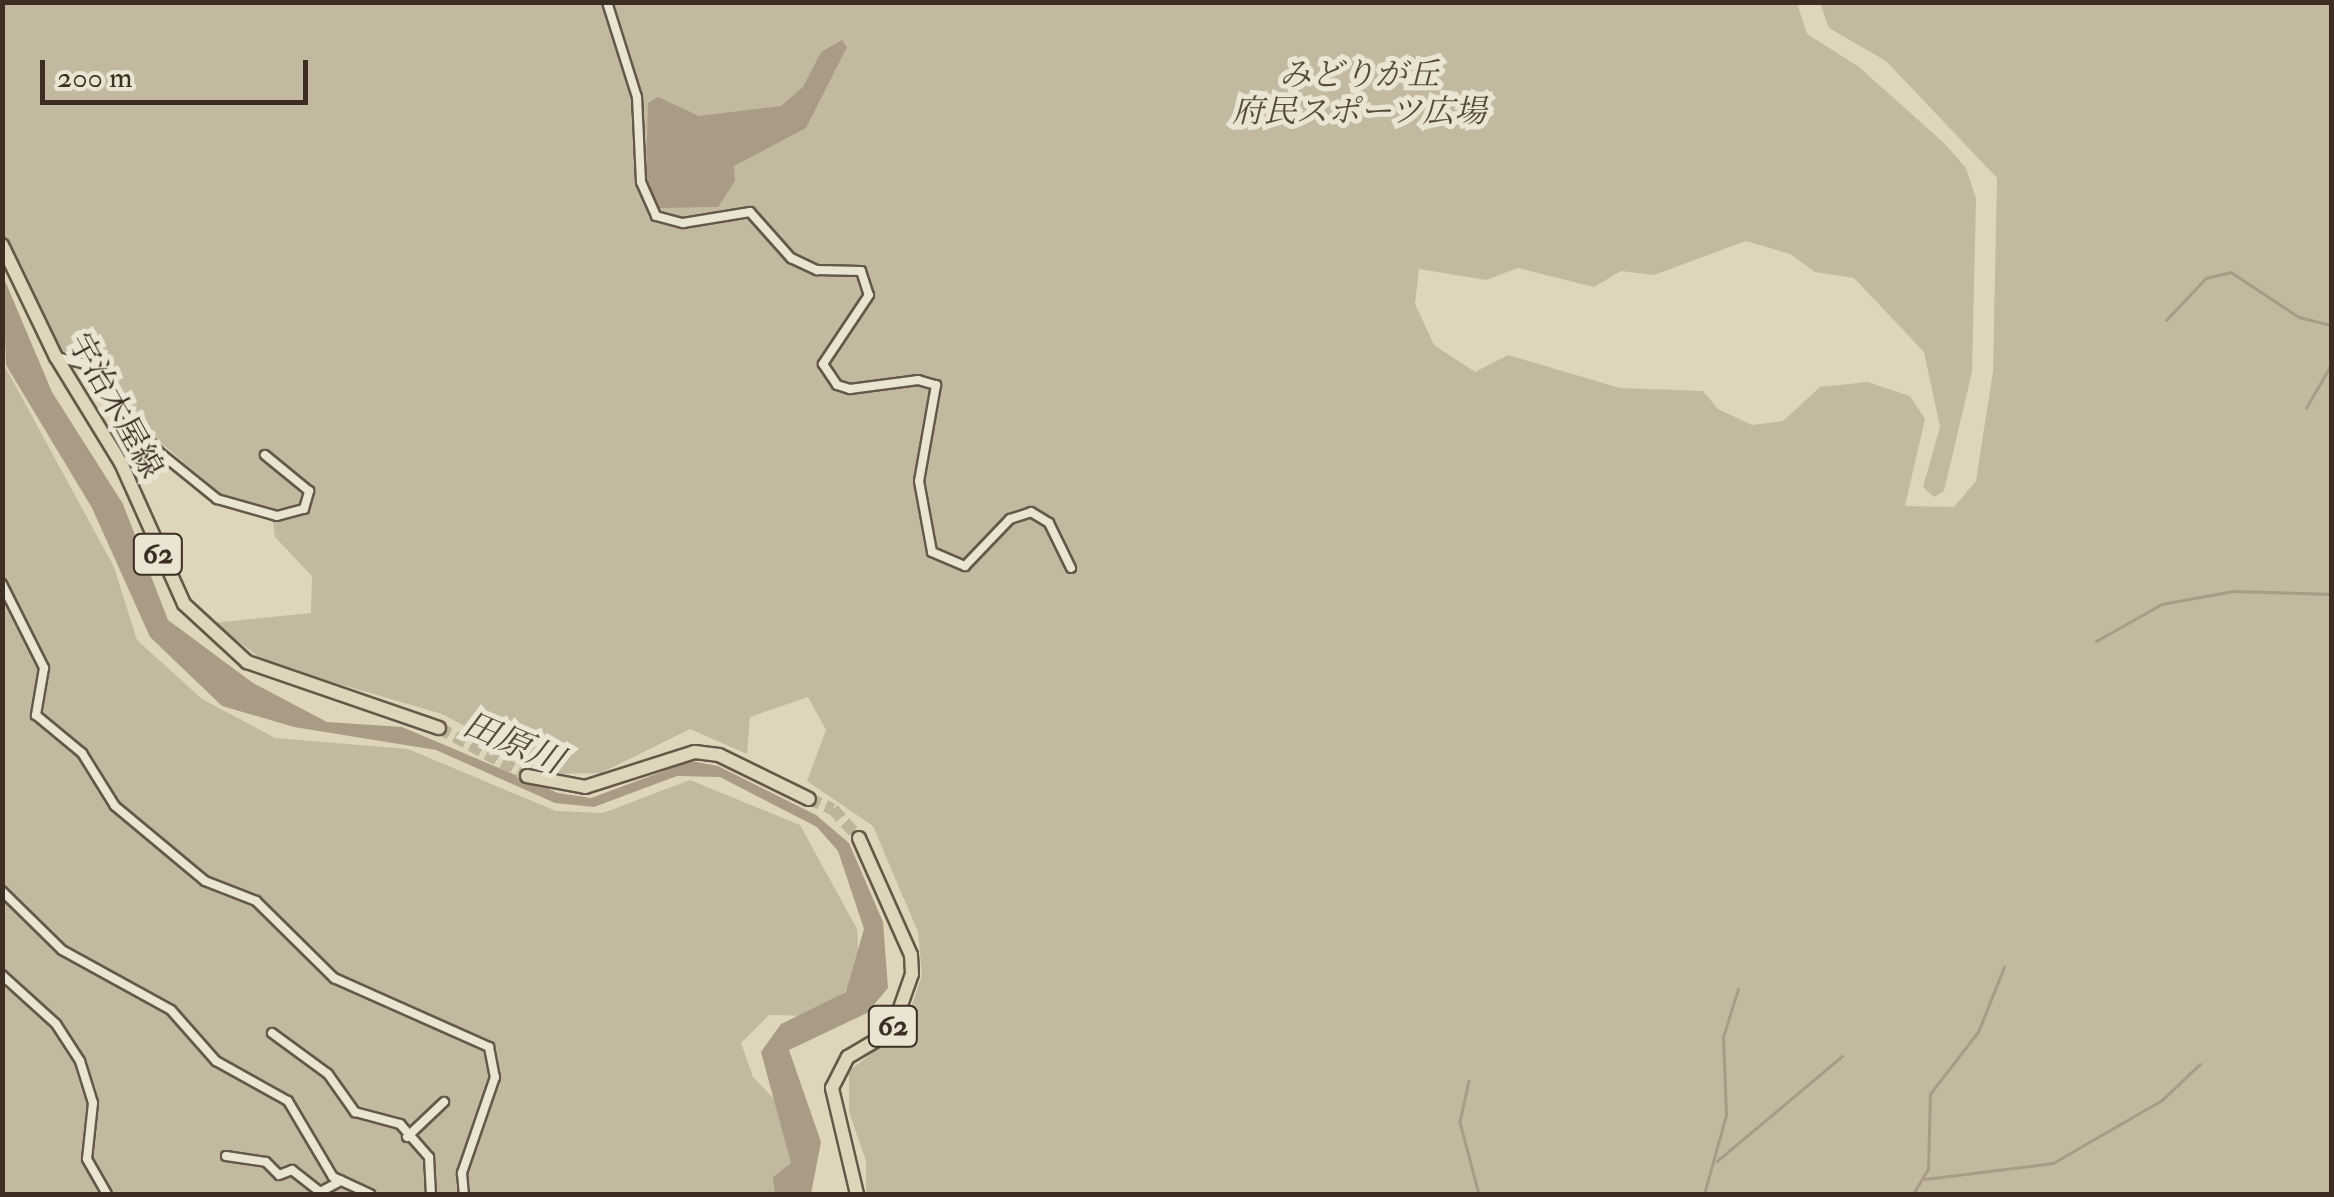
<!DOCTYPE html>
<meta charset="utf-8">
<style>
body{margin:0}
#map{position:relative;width:2334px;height:1197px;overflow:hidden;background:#dfd5bb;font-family:"IM FELL Double Pica","Noto Serif JP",serif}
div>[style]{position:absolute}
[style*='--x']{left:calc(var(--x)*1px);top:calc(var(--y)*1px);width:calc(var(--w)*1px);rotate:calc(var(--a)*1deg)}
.green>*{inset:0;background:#c3b9a1}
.water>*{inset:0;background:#a89c87}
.stream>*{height:2.5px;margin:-1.25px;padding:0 1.25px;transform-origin:1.25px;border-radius:1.25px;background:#a89c87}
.primary-tunnel>*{height:12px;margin-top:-6px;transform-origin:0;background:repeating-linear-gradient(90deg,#beb49c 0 12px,transparent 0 18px)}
.roads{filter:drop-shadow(2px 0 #655848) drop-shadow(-2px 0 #655848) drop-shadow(0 2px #655848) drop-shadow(0 -2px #655848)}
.street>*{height:8px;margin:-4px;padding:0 4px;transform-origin:4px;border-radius:4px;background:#eae4d3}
.primary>*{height:12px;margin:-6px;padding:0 6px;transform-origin:6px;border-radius:6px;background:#dfd5bb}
span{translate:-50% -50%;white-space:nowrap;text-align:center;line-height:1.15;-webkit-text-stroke:10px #eae4d3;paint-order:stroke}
.shield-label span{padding:2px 8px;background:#eae4d3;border:2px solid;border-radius:8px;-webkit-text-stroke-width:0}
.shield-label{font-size:30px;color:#3c2e22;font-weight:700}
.park-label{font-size:32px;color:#574a3b;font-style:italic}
.street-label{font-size:32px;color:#3c2e22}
.water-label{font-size:35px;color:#574a3b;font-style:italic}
.frame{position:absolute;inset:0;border:5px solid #3c2e22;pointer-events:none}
.scale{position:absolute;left:40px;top:60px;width:268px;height:45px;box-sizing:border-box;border:5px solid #3c2e22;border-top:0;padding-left:12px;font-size:30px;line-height:35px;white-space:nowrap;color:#3c2e22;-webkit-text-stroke:8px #eae4d3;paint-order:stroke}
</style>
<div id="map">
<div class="green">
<div style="clip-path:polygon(3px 3px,1797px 3px,1807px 34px,1859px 67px,1945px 144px,1966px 168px,1976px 198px,1972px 372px,1944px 491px,1934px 497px,1923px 487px,1940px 427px,1924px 352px,1854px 278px,1815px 272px,1790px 254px,1746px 241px,1654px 275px,1621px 271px,1594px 287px,1518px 268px,1486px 280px,1419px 269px,1415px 304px,1434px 345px,1475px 372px,1508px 355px,1620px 388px,1703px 391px,1718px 409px,1752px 425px,1783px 421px,1820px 387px,1868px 382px,1910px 396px,1925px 419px,1905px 506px,1954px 507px,1976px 481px,1993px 371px,1997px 178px,1886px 61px,1829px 28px,1820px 3px,2331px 3px,2331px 1194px,866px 1194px,866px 1161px,849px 1112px,849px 1071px,904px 1028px,922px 975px,918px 932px,873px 826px,807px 781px,826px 730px,808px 697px,750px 717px,747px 754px,690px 729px,601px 773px,556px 774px,442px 714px,267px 663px,213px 623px,311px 613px,312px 576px,275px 537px,272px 513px,225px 498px,158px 440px,100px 368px,60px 351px,3px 232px)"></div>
<div style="clip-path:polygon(2px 361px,114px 567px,137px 640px,202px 699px,275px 738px,408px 749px,556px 811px,603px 813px,690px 780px,800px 825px,857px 929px,860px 978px,818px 1016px,769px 1015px,741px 1043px,753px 1077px,795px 1121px,790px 1194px,3px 1194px)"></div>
</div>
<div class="water">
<div style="clip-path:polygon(842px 40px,847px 47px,806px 128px,734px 166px,735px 181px,718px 207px,656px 208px,646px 178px,648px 103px,658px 97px,699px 116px,781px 106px,803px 87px,821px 52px)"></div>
<div style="clip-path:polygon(3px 276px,52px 392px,123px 504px,168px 620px,253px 683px,327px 722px,402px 727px,558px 793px,591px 798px,691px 761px,718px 766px,816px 815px,849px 843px,883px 922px,888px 988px,867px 1013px,789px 1050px,821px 1142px,811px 1194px,775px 1194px,773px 1177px,791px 1163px,761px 1052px,781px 1024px,846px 992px,864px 929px,838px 851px,817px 827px,720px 777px,677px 776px,594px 807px,555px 803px,436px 750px,294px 727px,222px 706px,150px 637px,92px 508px,6px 365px)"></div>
</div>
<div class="stream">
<div style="--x:2166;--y:320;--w:58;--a:-46.4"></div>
<div style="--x:2206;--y:278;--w:26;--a:-13"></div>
<div style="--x:2231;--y:272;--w:82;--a:33.5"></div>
<div style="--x:2299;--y:317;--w:34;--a:14"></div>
<div style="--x:2306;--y:408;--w:52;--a:-60"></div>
<div style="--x:2096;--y:641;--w:76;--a:-29.3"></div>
<div style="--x:2162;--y:604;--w:72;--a:-10.4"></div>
<div style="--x:2233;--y:591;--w:99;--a:1.7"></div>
<div style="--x:1469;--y:1081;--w:42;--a:102.4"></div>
<div style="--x:1460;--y:1122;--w:74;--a:75.2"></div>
<div style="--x:1717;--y:1161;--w:163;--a:-40"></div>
<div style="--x:1925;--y:1179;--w:129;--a:-7.1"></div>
<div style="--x:2053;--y:1163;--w:126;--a:-30"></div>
<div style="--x:2162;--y:1100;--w:52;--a:-43.5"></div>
<div style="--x:1704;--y:1194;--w:82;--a:-74.4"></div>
<div style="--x:1726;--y:1115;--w:78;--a:-92.2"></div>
<div style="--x:1723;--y:1037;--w:50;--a:-72.6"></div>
<div style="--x:1913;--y:1194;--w:29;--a:-59"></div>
<div style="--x:1928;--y:1169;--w:75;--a:-88.5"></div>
<div style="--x:1930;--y:1094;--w:78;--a:-52.3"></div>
<div style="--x:1978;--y:1032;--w:70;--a:-68.2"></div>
</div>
<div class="primary-tunnel">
<div style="--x:439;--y:728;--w:100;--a:28.6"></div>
<div style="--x:809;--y:799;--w:26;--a:23"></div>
<div style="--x:833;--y:809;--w:39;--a:48"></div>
</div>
<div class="roads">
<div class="street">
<div style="--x:607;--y:2;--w:100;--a:72.5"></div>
<div style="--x:637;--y:97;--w:85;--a:87.3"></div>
<div style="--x:641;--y:182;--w:37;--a:66"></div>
<div style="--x:656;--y:216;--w:28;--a:15"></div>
<div style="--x:683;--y:223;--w:68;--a:-9.3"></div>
<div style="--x:750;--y:212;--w:62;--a:48.3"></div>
<div style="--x:791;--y:258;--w:29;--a:25"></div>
<div style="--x:817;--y:270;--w:44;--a:1.3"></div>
<div style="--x:861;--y:271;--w:25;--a:72"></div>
<div style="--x:869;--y:295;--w:83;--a:123.7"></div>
<div style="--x:823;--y:364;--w:25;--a:56"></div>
<div style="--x:837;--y:385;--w:14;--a:17"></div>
<div style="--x:850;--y:389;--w:69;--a:-7.5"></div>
<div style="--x:918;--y:380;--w:19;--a:16"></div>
<div style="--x:936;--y:385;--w:97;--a:100"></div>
<div style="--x:919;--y:481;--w:72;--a:79.6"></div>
<div style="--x:932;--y:552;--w:36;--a:23"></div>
<div style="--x:965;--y:566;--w:65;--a:-46.2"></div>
<div style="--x:1010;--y:519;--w:22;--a:-18"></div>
<div style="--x:1031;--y:512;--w:21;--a:31"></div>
<div style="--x:1049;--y:523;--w:50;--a:63.9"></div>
<div style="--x:56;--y:357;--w:28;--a:13"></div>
<div style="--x:83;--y:363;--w:117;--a:49.5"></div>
<div style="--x:159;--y:452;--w:75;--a:39"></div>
<div style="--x:217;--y:499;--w:62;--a:15.8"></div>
<div style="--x:277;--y:516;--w:28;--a:-15"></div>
<div style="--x:304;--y:509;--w:19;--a:-74"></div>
<div style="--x:309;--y:491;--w:57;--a:-140.7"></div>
<div style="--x:2;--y:584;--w:94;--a:63.4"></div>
<div style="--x:44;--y:668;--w:48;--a:99.7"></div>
<div style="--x:36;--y:715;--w:60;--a:39.6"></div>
<div style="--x:82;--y:753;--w:62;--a:58.1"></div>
<div style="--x:115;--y:806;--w:117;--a:39.8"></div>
<div style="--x:205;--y:881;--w:55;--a:21.4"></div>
<div style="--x:256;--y:901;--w:110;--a:44.6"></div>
<div style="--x:334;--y:978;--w:170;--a:24"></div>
<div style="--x:489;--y:1047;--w:31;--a:79"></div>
<div style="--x:495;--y:1077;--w:102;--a:109"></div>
<div style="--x:462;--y:1173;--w:21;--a:85"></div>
<div style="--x:2;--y:891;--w:84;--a:44.5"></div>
<div style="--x:62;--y:950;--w:124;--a:28.8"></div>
<div style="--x:171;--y:1010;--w:68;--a:48.6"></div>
<div style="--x:216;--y:1061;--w:82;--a:29.1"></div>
<div style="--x:288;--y:1101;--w:88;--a:59.4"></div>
<div style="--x:333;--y:1177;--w:41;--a:24.7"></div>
<div style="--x:2;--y:975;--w:73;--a:42.2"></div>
<div style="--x:56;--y:1024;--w:44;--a:57"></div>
<div style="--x:80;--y:1061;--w:44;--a:72.8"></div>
<div style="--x:93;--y:1103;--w:56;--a:96.1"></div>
<div style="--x:87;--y:1159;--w:40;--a:60.3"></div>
<div style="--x:272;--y:1033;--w:69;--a:36.2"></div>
<div style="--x:328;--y:1074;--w:47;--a:54.6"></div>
<div style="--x:355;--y:1112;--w:47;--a:14.9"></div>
<div style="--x:400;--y:1124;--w:44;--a:48.7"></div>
<div style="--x:429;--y:1157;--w:37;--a:87"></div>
<div style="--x:407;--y:1137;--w:51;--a:-43.4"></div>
<div style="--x:226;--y:1156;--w:40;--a:8.5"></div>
<div style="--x:266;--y:1162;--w:18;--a:45"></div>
<div style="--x:279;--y:1175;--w:14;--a:-21"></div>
<div style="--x:292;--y:1170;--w:36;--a:38"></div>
<div style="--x:320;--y:1192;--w:24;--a:-28"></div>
</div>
<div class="primary">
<div style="--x:2;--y:245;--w:124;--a:64.3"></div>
<div style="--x:56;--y:357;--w:124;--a:58.5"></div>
<div style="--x:121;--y:463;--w:154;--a:65.9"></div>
<div style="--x:184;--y:604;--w:86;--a:42.6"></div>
<div style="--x:247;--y:662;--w:203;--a:19"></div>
<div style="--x:527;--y:776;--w:59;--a:10.7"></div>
<div style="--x:585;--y:787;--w:115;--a:-17.7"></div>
<div style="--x:695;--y:752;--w:24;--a:7"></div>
<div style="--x:719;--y:755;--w:100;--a:26.1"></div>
<div style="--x:857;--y:1194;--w:109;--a:-103.3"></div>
<div style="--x:832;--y:1088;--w:35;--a:-63"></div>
<div style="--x:848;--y:1057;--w:51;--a:-30.6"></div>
<div style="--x:892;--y:1031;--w:60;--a:-70.7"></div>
<div style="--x:912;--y:974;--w:19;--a:-93"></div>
<div style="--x:911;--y:955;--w:128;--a:-114"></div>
</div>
</div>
<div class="shield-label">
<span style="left:158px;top:554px">62</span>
<span style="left:893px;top:1026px">62</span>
</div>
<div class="park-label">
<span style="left:1359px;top:94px">みどりが丘<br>府民スポーツ広場</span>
</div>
<div class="street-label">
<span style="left:115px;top:406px;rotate:61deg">宇治木屋線</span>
</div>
<div class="water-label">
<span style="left:513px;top:743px;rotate:23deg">田原川</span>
</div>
<div class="frame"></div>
<div class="scale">200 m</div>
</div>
